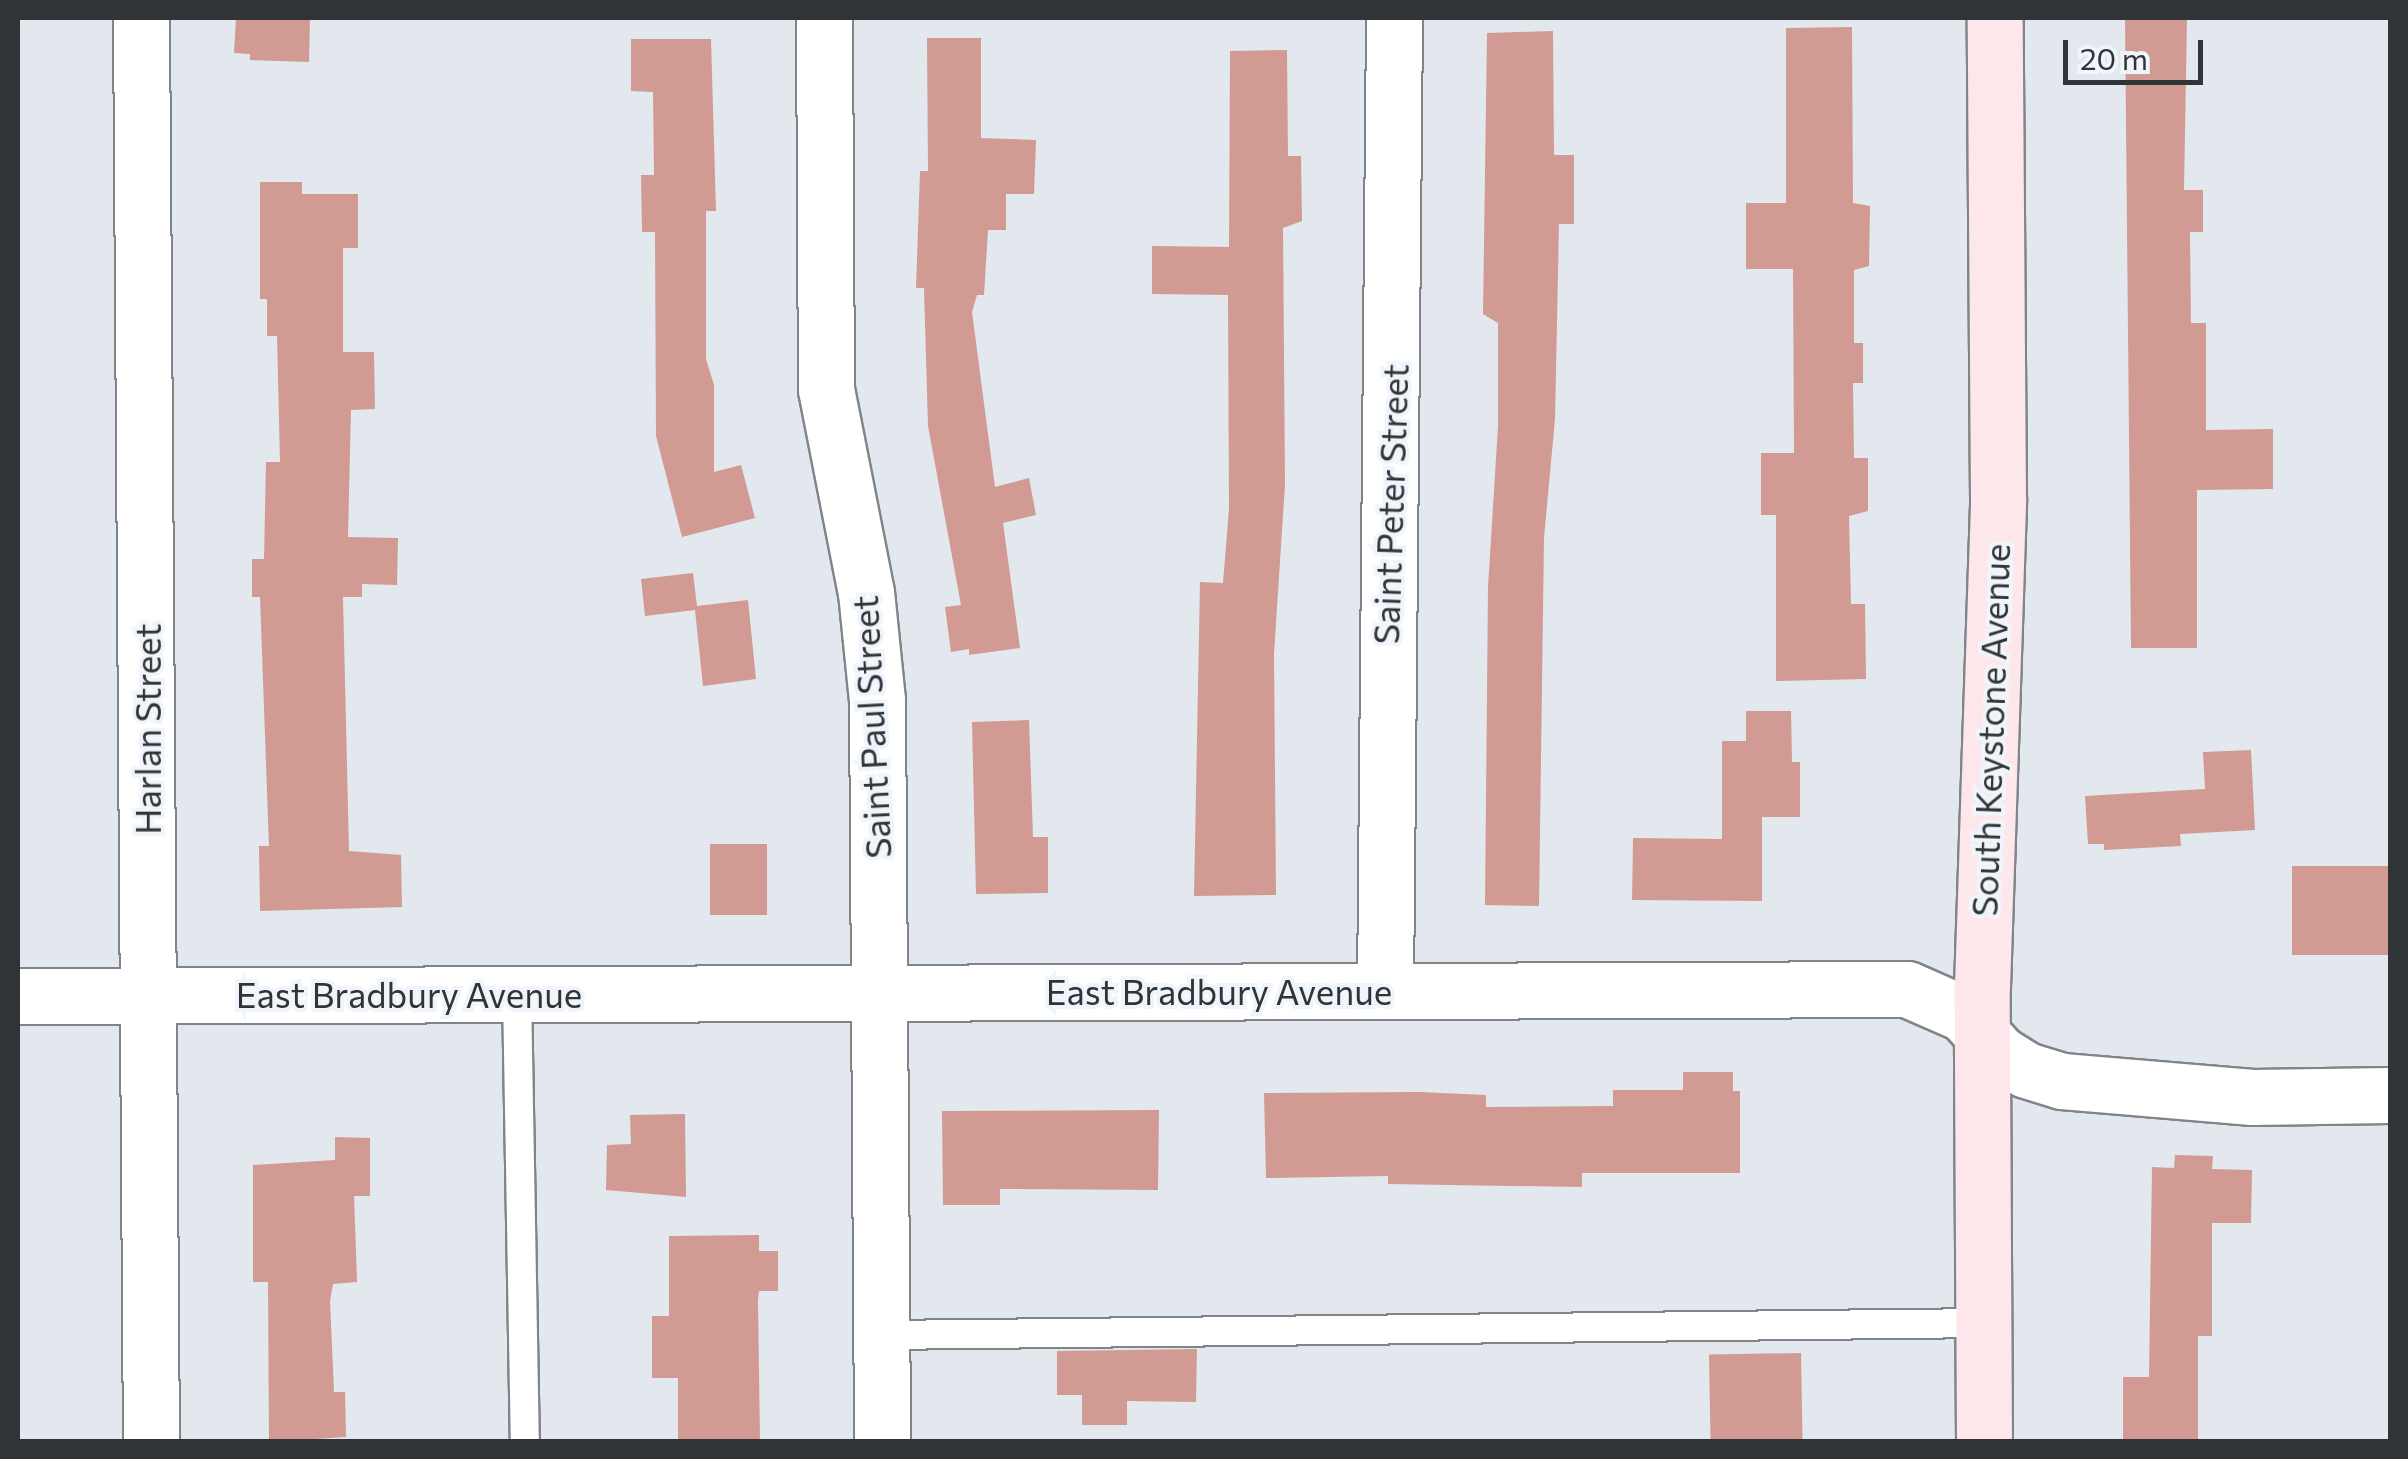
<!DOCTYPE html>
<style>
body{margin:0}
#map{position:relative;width:2408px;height:1459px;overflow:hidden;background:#e2e8ed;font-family:Commissioner,sans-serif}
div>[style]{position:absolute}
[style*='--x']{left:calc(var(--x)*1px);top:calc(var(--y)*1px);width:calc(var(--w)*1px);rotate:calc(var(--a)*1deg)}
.building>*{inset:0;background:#d19a93;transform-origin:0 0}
.roads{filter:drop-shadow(2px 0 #7f8589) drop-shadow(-2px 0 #7f8589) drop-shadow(0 2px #7f8589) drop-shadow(0 -2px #7f8589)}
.service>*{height:28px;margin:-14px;padding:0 14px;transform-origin:14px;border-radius:14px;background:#fff}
.minor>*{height:55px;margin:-27.5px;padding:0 27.5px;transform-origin:27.5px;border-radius:27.5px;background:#fff}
.secondary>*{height:55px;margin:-27.5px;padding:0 27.5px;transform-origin:27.5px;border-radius:27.5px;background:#fee7eb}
span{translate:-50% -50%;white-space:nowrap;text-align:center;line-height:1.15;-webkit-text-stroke:8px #eff5fb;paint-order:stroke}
.street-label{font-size:35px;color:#313436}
.frame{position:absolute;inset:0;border:20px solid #313436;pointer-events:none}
.scale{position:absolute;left:2063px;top:40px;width:140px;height:45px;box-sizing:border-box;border:5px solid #313436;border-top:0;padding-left:12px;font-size:30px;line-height:35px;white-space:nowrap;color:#313436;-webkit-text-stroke:8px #eff5fb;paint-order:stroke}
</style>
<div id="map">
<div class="building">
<div style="clip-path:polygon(236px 18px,310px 18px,309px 62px,250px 60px,250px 54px,234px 53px)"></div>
<div style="clip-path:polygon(2125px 18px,2187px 18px,2184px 190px,2203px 190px,2203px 232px,2190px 232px,2191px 323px,2206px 323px,2206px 430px,2273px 429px,2273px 489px,2197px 490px,2197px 648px,2131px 648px)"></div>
<div style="clip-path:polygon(1852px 27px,1853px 203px,1870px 206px,1869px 266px,1854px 270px,1854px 343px,1863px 343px,1863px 383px,1853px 383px,1854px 458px,1868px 458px,1868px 511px,1849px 516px,1851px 604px,1865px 604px,1866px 679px,1776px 681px,1776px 515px,1761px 515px,1761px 453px,1794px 453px,1793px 269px,1746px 269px,1746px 203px,1786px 203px,1786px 28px)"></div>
<div style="clip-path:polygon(1553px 31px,1554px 155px,1574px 155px,1574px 224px,1559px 224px,1555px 419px,1544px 538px,1539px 906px,1485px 905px,1488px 587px,1498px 426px,1498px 323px,1483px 314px,1487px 33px)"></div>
<div style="clip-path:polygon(927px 38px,981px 38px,981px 138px,1036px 140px,1034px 194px,1006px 194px,1006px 230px,988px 230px,984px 295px,977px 295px,972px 312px,995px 487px,1029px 478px,1036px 515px,1003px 523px,1020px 648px,969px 655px,969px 649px,951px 652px,945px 607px,961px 605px,928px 426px,924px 288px,916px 288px,920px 171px,928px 171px)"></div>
<div style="clip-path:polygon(631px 39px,711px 39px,716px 211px,706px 211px,706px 359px,714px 385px,714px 472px,741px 465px,755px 518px,682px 537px,656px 436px,655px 232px,642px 232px,641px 175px,654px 175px,653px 92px,631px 91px)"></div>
<div style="clip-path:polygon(1287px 50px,1288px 156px,1301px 156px,1302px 221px,1283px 228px,1285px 484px,1274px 654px,1276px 895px,1194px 896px,1200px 582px,1223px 583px,1229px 508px,1228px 295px,1152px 294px,1152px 246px,1229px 247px,1230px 51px)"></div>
<div style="clip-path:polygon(260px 182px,302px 182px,302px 194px,358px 194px,358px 248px,343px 248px,343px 352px,374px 352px,375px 409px,351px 410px,348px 537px,398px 538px,397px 585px,362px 584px,362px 597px,343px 597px,349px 851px,401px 855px,402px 907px,260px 911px,259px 846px,269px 846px,260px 597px,252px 597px,252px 559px,264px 559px,266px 462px,280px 462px,277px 336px,267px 336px,267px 299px,260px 299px)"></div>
<div style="clip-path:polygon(693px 573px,697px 606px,748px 600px,756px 679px,703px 686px,695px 610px,645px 616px,641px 579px)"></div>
<div style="clip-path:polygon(1746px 711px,1791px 711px,1792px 762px,1800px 762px,1800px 817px,1762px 817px,1762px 901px,1632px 900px,1633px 838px,1722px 839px,1722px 741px,1746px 741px)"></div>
<div style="clip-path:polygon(1029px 720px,1033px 837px,1048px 837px,1048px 893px,976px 894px,972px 722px)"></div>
<div style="clip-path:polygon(2251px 750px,2255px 830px,2180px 834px,2181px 846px,2104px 850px,2104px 844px,2088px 844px,2085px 796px,2205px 789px,2203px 752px)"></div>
<div style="left:767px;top:844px;width:71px;height:57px;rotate:90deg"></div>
<div style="left:2390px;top:866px;width:89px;height:98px;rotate:90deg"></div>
<div style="clip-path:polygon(1683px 1072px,1733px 1072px,1733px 1091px,1740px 1091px,1740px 1173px,1582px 1173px,1582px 1187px,1388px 1184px,1388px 1176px,1266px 1178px,1264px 1093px,1419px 1092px,1486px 1095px,1486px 1107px,1613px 1106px,1613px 1090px,1683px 1090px)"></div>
<div style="clip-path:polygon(1159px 1110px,1158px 1190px,1000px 1189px,1000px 1205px,943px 1205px,942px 1111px)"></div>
<div style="clip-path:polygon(685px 1114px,686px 1197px,606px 1190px,607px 1145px,631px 1144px,630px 1115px)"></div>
<div style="clip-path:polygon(335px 1137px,370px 1138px,370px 1196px,354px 1196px,357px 1282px,333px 1284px,330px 1301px,334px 1392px,345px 1392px,346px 1437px,269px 1442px,268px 1282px,253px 1282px,253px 1165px,335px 1160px)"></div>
<div style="clip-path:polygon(2175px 1155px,2213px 1156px,2212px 1169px,2252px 1170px,2251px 1223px,2212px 1223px,2212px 1336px,2198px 1336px,2198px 1441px,2123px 1441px,2123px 1377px,2149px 1377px,2152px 1167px,2174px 1168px)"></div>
<div style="clip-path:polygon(759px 1235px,759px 1251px,778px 1251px,778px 1291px,759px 1291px,758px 1300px,760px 1442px,678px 1442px,678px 1378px,652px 1378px,652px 1316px,669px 1316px,669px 1236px)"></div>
<div style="clip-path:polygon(1197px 1349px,1196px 1402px,1127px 1401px,1127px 1425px,1082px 1425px,1082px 1395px,1057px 1395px,1057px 1351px)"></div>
<div style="left:1801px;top:1353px;width:89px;height:92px;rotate:89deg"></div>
</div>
<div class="roads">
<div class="service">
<div style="--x:517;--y:993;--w:449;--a:89"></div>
<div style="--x:881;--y:1335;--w:1102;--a:-0.62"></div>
</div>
<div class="minor">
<div style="--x:141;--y:18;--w:1424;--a:89.6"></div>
<div style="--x:824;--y:18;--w:371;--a:89.7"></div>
<div style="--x:826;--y:389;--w:207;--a:78.9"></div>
<div style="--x:866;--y:592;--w:109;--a:84.2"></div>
<div style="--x:877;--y:700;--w:742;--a:89.61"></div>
<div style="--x:1385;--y:991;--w:973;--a:-89.47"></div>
<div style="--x:18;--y:996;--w:1889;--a:-0.21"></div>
<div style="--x:1907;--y:989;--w:62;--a:23.7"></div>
<div style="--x:1964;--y:1014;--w:52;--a:48.1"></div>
<div style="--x:1999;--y:1053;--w:32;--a:32"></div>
<div style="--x:2026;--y:1070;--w:38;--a:17"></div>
<div style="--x:2062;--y:1081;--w:191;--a:4.8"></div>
<div style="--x:2252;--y:1097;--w:138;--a:-0.8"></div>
</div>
<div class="secondary">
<div style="--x:1984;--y:1442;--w:455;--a:-90.3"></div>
<div style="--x:1982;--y:987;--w:489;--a:-88.1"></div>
<div style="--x:1998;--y:498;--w:480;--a:-90.4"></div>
</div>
</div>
<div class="street-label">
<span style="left:1390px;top:504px;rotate:-88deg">Saint Peter Street</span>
<span style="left:871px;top:727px;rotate:-93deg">Saint Paul Street</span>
<span style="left:147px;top:729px;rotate:-90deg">Harlan Street</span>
<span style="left:1990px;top:730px;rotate:-88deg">South Keystone Avenue</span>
<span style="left:1219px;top:991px">East Bradbury Avenue</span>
<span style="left:409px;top:994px">East Bradbury Avenue</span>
</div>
<div class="frame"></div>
<div class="scale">20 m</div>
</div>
